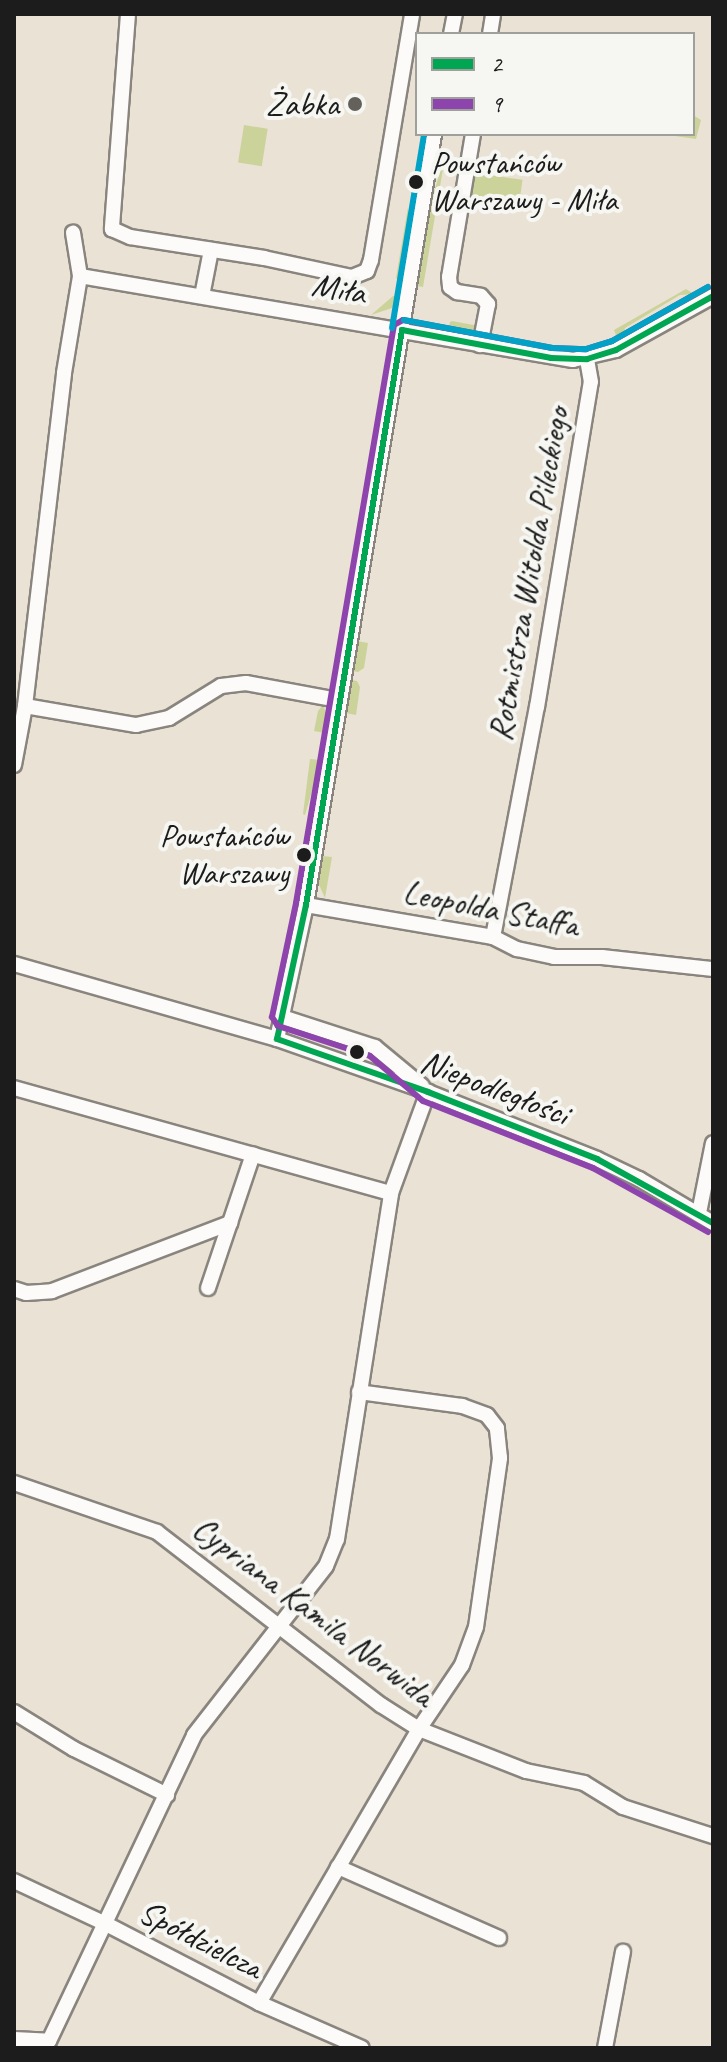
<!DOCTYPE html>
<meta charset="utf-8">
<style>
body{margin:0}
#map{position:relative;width:727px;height:2062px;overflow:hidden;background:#eae2d4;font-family:Caveat,sans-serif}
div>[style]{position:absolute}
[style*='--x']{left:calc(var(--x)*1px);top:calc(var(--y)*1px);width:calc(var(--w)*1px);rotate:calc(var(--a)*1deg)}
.green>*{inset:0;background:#cbd39b;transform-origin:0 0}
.roads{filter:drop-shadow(2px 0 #89857e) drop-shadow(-2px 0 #89857e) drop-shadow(0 2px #89857e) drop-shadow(0 -2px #89857e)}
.minor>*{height:14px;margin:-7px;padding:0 7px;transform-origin:7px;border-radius:7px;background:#fcfbf9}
.bus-1>*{height:6px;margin:-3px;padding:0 3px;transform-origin:3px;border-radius:3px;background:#00a651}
.bus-2>*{height:6px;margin:-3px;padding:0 3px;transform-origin:3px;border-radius:3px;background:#8e44ad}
.bus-3>*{height:6px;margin:-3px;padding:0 3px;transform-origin:3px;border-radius:3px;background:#01a2c5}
.dots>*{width:22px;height:22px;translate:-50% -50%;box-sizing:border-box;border:4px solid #f6f6f2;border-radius:50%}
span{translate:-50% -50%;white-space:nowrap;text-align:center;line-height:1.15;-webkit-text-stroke:8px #f6f6f2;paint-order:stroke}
.bus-label{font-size:32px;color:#1c1c1c}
.left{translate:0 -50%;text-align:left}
.right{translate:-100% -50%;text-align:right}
.poi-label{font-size:34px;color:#1c1c1c}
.street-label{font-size:34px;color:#1c1c1c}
.frame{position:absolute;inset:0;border:16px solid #1c1c1c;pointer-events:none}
.legend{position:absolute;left:415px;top:32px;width:280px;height:104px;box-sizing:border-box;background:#f6f6f2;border:2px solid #9f9f9c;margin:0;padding:10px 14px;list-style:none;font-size:24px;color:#1c1c1c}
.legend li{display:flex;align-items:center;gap:16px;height:40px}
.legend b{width:40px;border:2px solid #9f9f9c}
</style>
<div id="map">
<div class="green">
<div style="clip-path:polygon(693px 115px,701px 120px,696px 139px,661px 134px,693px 134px)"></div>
<div style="left:244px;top:125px;width:24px;height:38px;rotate:9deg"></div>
<div style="clip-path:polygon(446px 151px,423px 287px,417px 286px,432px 199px)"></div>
<div style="left:474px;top:173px;width:49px;height:31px;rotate:8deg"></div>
<div style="clip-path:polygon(408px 207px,409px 240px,401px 283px,396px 278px)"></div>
<div style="clip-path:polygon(686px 289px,694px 294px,680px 295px,625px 328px,623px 336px,616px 335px,614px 330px)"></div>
<div style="clip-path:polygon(393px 296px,398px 296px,392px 308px,371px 315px)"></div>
<div style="clip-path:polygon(450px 322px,452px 321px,479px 326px,471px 336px,448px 332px)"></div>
<div style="clip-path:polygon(357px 641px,368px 643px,364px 668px,358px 672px,351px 671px)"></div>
<div style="clip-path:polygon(350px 680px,357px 681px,360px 687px,356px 715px,345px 713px)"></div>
<div style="clip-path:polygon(323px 705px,328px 718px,325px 733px,314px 731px,318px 711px)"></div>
<div style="clip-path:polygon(310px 759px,321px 760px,305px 815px,303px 814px)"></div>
<div style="clip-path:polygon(323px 856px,332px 857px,325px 898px,317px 880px)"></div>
</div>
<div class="roads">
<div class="minor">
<div style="--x:128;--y:14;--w:216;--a:94.3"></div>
<div style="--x:112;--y:229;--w:20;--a:24"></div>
<div style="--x:130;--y:237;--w:136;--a:8.9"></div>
<div style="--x:264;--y:258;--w:90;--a:12.2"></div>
<div style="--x:352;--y:277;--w:16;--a:-22"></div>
<div style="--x:367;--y:271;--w:12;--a:-70"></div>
<div style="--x:371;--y:260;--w:249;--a:-80.5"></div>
<div style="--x:451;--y:34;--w:20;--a:-79"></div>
<div style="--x:490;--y:34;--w:20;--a:-81"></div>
<div style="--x:473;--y:134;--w:145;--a:99.5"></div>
<div style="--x:449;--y:277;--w:10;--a:84"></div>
<div style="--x:450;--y:287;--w:9;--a:36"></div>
<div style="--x:457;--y:292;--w:24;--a:9"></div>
<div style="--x:481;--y:296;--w:11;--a:49"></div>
<div style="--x:488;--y:304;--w:42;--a:101"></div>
<div style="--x:80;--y:276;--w:500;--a:9.67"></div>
<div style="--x:573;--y:360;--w:44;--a:-13.1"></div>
<div style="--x:616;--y:350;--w:111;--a:-29.1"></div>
<div style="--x:202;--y:296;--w:47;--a:-78.9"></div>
<div style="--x:25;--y:706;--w:113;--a:9.7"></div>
<div style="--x:136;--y:725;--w:34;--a:-12"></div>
<div style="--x:169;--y:718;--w:61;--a:-31.6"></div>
<div style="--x:221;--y:686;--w:25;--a:-7"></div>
<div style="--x:246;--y:683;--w:94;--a:10.5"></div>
<div style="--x:14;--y:765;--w:60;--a:-79.4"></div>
<div style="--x:25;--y:706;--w:335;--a:-83.3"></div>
<div style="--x:64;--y:373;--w:98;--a:-80.6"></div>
<div style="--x:80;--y:276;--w:44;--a:-99.2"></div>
<div style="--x:306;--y:905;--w:190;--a:9.7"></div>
<div style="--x:493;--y:937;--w:27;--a:27"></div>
<div style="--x:517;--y:949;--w:38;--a:12"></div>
<div style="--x:554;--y:957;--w:48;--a:0"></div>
<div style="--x:602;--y:957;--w:112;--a:6.2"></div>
<div style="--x:493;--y:937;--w:234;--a:-79.2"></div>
<div style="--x:537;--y:707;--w:329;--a:-80.6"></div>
<div style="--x:591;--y:382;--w:23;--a:-100"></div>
<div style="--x:14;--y:964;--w:273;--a:15.9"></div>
<div style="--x:277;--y:1039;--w:160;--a:19.3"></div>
<div style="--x:428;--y:1092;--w:182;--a:21.6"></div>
<div style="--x:597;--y:1159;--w:47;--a:25.5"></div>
<div style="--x:639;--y:1179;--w:86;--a:30.7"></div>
<div style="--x:282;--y:1017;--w:98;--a:17.9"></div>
<div style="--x:375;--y:1047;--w:61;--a:39.7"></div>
<div style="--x:277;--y:1039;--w:137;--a:-77.8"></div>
<div style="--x:306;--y:905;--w:782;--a:-80.57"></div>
<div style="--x:14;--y:1088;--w:391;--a:15.6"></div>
<div style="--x:699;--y:1213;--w:71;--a:-78.7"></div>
<div style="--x:208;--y:1288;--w:141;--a:-71.4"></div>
<div style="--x:14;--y:1289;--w:13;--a:18"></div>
<div style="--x:26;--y:1293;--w:26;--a:-4"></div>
<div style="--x:52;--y:1291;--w:191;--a:-20.9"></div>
<div style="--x:14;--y:1483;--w:151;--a:18.9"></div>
<div style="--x:157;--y:1532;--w:283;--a:37.7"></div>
<div style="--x:381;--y:1705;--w:45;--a:32.3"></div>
<div style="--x:419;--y:1729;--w:115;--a:21.4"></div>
<div style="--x:526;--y:1771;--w:59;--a:11.7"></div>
<div style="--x:584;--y:1783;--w:46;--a:31.6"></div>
<div style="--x:623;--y:1807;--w:95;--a:17.9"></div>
<div style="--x:14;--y:1712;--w:70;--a:31.7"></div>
<div style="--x:74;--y:1749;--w:104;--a:26.3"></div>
<div style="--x:338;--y:1867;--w:176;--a:23.8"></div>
<div style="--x:14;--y:1881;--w:102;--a:25.1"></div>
<div style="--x:106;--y:1924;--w:172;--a:27.3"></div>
<div style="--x:259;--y:2003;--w:112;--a:23.6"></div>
<div style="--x:259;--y:2003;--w:317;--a:-59.7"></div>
<div style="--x:419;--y:1729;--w:77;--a:-56.1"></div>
<div style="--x:462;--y:1665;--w:40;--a:-69.8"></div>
<div style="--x:476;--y:1627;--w:171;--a:-81.9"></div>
<div style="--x:500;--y:1458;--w:30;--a:-96"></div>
<div style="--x:497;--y:1428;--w:16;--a:-128"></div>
<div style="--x:487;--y:1415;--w:27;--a:-160"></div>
<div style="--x:462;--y:1406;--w:104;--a:-172.3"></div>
<div style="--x:14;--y:2039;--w:35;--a:3"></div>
<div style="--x:49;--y:2041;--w:339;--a:-64.6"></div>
<div style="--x:194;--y:1735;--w:214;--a:-52"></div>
<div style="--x:326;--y:1566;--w:29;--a:-68"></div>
<div style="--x:337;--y:1539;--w:350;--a:-81.1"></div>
<div style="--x:391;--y:1193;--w:108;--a:-69.9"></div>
<div style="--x:605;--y:2048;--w:98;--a:-79.4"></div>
</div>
</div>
<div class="bus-1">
<div style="--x:402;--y:330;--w:583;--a:99.48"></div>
<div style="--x:306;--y:905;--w:137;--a:102.2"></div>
<div style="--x:277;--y:1039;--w:160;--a:19.3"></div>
<div style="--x:428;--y:1092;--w:182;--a:21.6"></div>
<div style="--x:597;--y:1159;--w:132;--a:28.9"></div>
<div style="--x:402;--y:330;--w:152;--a:10.6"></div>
<div style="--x:551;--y:358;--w:36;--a:2"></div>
<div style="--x:587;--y:359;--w:30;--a:-17"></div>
<div style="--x:616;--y:350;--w:111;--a:-29.1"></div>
</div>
<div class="bus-2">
<div style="--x:708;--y:1232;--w:132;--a:-150.9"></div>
<div style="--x:593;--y:1168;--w:183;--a:-158.5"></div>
<div style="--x:423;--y:1101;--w:70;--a:-139.7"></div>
<div style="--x:370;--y:1056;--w:97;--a:-161.9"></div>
<div style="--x:278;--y:1026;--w:11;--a:-124"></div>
<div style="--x:272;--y:1017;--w:116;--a:-78.1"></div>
<div style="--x:296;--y:903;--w:586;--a:-80.38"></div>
<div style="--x:394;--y:325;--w:10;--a:-29"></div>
<div style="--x:403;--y:320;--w:152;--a:10.6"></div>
<div style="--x:552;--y:348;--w:34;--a:2"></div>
<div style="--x:586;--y:349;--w:27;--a:-17"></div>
<div style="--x:612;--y:341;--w:110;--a:-29.4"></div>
</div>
<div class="bus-3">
<div style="--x:404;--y:320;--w:151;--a:10.7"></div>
<div style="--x:552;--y:348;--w:34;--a:2"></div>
<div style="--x:586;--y:349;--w:27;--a:-17"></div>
<div style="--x:612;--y:341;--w:110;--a:-29.4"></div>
<div style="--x:392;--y:328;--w:197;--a:-80.6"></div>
</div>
<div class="dots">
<div style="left:355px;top:104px;background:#64615c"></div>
<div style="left:416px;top:182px;background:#1c1c1c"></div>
<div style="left:304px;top:855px;background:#1c1c1c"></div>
<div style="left:357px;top:1052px;background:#1c1c1c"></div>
</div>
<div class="bus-label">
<span class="left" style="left:431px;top:182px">Powstańców<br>Warszawy - Miła</span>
<span class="right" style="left:289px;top:855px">Powstańców<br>Warszawy</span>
</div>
<div class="poi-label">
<span class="right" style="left:339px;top:104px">Żabka</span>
</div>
<div class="street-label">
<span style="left:339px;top:288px;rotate:10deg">Miła</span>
<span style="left:528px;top:574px;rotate:-80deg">Rotmistrza Witolda Pileckiego</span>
<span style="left:491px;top:908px;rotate:11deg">Leopolda Staffa</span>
<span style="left:495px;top:1087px;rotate:21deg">Niepodległości</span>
<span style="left:314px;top:1611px;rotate:37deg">Cypriana Kamila Norwida</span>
<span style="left:201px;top:1939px;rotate:27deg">Spółdzielcza</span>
</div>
<div class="frame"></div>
<ul class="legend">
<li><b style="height:10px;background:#00a651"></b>2</li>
<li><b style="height:10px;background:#8e44ad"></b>9</li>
</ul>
</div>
